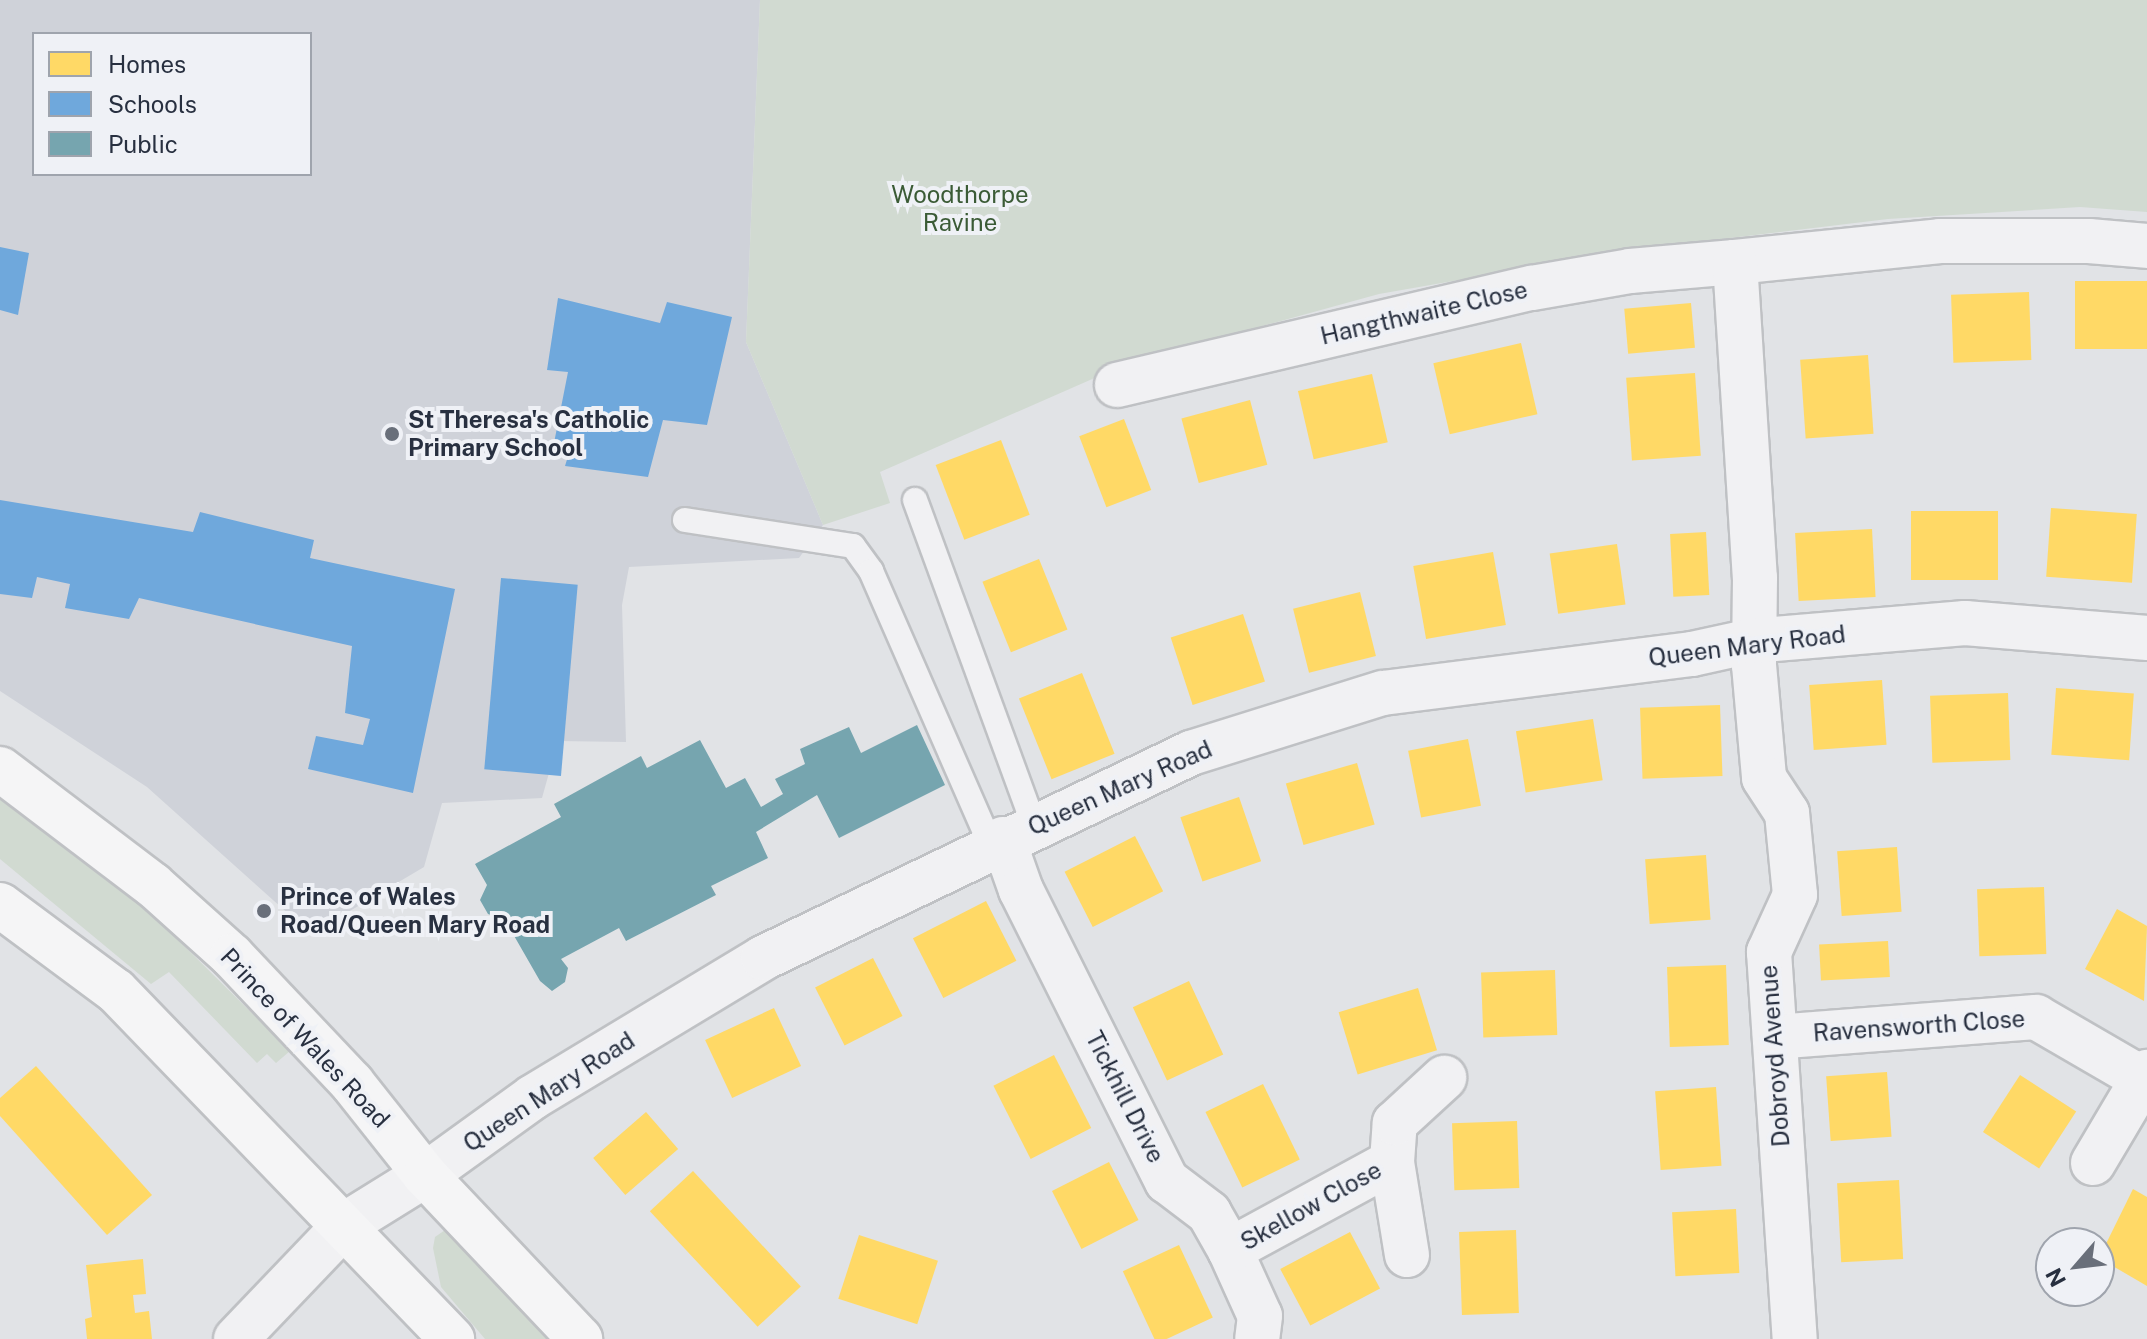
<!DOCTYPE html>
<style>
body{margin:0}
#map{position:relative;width:2147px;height:1339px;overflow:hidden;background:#e1e3e6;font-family:"Public Sans",sans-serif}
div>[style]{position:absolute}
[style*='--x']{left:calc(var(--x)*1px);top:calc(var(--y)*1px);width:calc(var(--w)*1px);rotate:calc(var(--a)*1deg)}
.built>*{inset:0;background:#cfd2d9}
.green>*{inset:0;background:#d1dad1}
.homes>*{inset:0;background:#ffd966;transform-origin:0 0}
.schools>*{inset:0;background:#6fa8dc;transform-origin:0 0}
.public>*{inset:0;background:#76a5af}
.roads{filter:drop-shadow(2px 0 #bfc1c4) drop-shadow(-2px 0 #bfc1c4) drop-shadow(0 2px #bfc1c4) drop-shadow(0 -2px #bfc1c4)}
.lane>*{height:24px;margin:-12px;padding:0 12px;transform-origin:12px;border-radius:12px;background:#f1f1f3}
.street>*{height:44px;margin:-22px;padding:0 22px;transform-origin:22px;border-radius:22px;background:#f1f1f3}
.highway>*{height:44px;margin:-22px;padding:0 22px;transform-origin:22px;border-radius:22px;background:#f5f5f6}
.dots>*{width:22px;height:22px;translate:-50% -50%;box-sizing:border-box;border:4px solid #eff1f6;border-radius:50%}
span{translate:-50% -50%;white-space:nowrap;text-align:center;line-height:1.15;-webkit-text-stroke:8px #eff1f6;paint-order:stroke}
.park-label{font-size:24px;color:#3b5b36}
.street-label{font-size:24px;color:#283040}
.poi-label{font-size:24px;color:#283040;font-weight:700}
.left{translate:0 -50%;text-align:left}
.legend{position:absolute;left:32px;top:32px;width:280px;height:144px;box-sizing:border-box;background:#eff1f6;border:2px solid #9fa4ad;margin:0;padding:10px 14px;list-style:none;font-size:24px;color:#283040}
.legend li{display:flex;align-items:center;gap:16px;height:40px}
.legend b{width:40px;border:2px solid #9fa4ad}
.north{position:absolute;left:2035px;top:1227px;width:80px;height:80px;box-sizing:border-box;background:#eff1f6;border:2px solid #9fa4ad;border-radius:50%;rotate:242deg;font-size:22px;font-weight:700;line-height:32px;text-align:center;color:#283040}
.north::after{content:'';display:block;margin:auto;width:28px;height:36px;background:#696f7a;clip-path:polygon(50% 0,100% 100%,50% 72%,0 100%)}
</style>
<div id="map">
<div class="built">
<div style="clip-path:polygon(evenodd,0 0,760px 0,746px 342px,823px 525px,799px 558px,629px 567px,622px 605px,626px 742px,558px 741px,542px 798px,442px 803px,424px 867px,311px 934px,147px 787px,0 691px,0 0,34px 34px,310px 34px,310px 174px,34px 174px,34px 34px)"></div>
</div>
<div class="green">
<div style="clip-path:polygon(760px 0,2147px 0,2147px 212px,2080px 207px,1888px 219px,1631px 250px,1379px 294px,1131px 362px,880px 472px,890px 503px,823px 525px,746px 342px)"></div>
<div style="clip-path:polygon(0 799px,149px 911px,290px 1051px,276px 1063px,267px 1054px,257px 1063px,169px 972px,151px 984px,0 859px)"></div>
<div style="clip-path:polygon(448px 1228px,555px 1339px,485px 1339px,441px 1287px,433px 1248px,435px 1237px)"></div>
</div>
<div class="homes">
<div style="left:2075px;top:281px;width:72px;height:68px"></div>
<div style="left:2029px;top:292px;width:68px;height:78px;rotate:88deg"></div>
<div style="left:1691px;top:303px;width:45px;height:67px;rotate:85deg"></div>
<div style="left:1521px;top:343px;width:73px;height:90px;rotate:77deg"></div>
<div style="left:1868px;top:355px;width:79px;height:68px;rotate:86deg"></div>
<div style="left:1695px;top:373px;width:83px;height:69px;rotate:86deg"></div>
<div style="left:1372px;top:374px;width:70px;height:76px;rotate:77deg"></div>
<div style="left:1250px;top:400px;width:67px;height:71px;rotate:75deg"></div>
<div style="left:1124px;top:419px;width:76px;height:48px;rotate:69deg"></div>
<div style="left:1001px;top:440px;width:80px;height:70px;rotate:69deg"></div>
<div style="left:2051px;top:508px;width:86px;height:69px;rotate:4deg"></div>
<div style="left:1911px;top:511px;width:87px;height:69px"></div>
<div style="left:1872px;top:529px;width:68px;height:77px;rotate:87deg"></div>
<div style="left:1706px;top:532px;width:63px;height:36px;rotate:87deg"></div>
<div style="left:1617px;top:544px;width:61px;height:68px;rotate:82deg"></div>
<div style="left:1493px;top:552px;width:74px;height:81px;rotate:80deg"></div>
<div style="left:1039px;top:559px;width:76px;height:61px;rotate:68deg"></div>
<div style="left:1360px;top:592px;width:66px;height:69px;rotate:76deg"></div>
<div style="left:1243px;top:614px;width:71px;height:76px;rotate:72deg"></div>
<div style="left:1082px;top:673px;width:87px;height:68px;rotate:68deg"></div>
<div style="left:1882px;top:680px;width:65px;height:73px;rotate:86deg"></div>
<div style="left:2056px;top:688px;width:78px;height:67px;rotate:4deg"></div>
<div style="left:2008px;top:693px;width:67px;height:78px;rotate:88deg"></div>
<div style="left:1720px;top:705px;width:71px;height:80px;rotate:88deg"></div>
<div style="left:1593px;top:719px;width:62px;height:78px;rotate:81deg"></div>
<div style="left:1468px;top:739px;width:68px;height:61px;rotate:79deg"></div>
<div style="left:1357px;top:763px;width:64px;height:74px;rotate:74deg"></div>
<div style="left:1239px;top:797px;width:68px;height:62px;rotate:71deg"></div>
<div style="left:1135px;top:836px;width:62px;height:79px;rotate:63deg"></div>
<div style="left:1897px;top:847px;width:65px;height:60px;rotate:86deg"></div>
<div style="left:1706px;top:855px;width:65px;height:61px;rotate:86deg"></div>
<div style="left:2044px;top:887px;width:67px;height:67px;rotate:88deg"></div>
<div style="left:986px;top:901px;width:67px;height:82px;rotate:63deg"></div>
<div style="clip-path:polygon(2117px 909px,2147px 926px,2144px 1001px,2085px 969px)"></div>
<div style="left:1888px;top:941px;width:36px;height:69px;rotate:87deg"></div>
<div style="left:873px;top:958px;width:65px;height:65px;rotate:63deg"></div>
<div style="left:1726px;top:965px;width:80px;height:59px;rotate:88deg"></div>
<div style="left:1555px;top:970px;width:65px;height:74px;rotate:88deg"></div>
<div style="left:1189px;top:981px;width:81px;height:62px;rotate:65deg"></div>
<div style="left:1418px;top:988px;width:65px;height:83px;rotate:73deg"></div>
<div style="left:774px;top:1008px;width:64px;height:76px;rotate:65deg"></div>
<div style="left:1054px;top:1055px;width:82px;height:68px;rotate:63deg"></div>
<div style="clip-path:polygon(36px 1066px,152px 1195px,107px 1235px,0 1116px,0 1098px)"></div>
<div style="left:1887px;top:1072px;width:65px;height:61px;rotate:86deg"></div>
<div style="left:2020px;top:1075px;width:67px;height:68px;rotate:33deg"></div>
<div style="left:1263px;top:1084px;width:84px;height:64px;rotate:64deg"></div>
<div style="left:1716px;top:1087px;width:79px;height:61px;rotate:86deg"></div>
<div style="left:646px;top:1112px;width:49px;height:70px;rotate:49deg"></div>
<div style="left:1517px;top:1121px;width:67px;height:65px;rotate:88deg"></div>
<div style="left:1109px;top:1162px;width:65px;height:64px;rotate:63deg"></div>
<div style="left:693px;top:1171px;width:158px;height:59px;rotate:47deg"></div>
<div style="left:1899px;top:1180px;width:79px;height:62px;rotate:87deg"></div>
<div style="clip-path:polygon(2133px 1189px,2147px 1197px,2147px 1286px,2099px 1258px)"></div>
<div style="left:1736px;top:1209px;width:64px;height:64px;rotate:87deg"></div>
<div style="left:1516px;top:1230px;width:83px;height:57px;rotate:88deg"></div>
<div style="left:1350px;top:1232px;width:64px;height:79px;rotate:62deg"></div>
<div style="left:859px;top:1235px;width:83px;height:67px;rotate:18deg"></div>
<div style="left:1179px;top:1245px;width:80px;height:62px;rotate:65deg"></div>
<div style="clip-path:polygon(143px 1259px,146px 1294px,133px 1295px,135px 1313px,149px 1311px,152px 1339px,87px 1339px,85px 1319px,92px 1317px,86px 1265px)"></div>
</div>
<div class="schools">
<div style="clip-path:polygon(0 247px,29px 253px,18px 315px,0 310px)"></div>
<div style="clip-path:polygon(558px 298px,660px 323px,667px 302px,732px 317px,707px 425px,663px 420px,648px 477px,565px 466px,569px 453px,553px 448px,568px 372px,547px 370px)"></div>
<div style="clip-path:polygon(0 500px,193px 532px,200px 512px,314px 540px,310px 558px,455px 589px,413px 793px,308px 769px,316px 736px,363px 745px,370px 719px,345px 713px,352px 646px,139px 598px,129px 619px,65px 608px,70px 584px,37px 577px,32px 598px,0 594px)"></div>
<div style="left:501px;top:578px;width:77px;height:192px;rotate:5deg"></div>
</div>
<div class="public">
<div style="clip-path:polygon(917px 725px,945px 785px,839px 838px,817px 795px,756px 832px,768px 858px,711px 886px,716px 895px,626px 941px,619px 928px,561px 959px,568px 968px,565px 982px,552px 991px,540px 981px,505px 920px,488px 914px,480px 900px,487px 885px,475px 864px,561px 817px,554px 804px,641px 756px,647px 768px,700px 740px,726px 788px,745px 778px,761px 807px,783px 794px,775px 779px,805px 764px,800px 749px,849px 727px,861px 753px)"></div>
</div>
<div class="roads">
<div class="lane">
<div style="--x:915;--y:500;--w:347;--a:69.9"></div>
<div style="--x:685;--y:520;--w:170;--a:8.8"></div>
<div style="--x:853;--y:546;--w:31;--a:54"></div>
<div style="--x:871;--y:571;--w:300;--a:66.4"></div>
</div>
<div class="street">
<div style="--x:1735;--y:262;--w:206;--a:-5.8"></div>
<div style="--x:1940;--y:241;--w:149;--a:0"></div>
<div style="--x:2089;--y:241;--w:58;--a:4.9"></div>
<div style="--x:1117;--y:385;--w:426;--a:-13.2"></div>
<div style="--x:1532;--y:288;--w:99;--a:-9.8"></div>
<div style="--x:1630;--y:271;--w:105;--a:-4.9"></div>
<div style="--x:1735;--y:262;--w:317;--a:86.4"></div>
<div style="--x:1755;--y:578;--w:87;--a:90.7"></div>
<div style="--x:1754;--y:665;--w:113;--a:84.9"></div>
<div style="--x:1764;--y:778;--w:42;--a:56.7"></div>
<div style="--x:1787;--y:813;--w:82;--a:84.4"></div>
<div style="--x:1795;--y:895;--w:63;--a:114.5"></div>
<div style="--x:1769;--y:952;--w:388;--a:86.2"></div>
<div style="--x:1003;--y:839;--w:54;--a:70.6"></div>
<div style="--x:1021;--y:890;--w:326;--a:63.4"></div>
<div style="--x:1167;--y:1181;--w:53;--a:37.3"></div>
<div style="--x:1209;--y:1213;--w:43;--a:60.4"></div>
<div style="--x:1230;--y:1250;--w:72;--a:65.6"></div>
<div style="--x:1260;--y:1316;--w:23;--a:97"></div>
<div style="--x:1775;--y:1037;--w:262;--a:-4.4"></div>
<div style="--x:2036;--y:1017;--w:124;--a:30.1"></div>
<div style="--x:2093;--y:1163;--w:106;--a:-59.3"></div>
<div style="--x:1230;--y:1250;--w:184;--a:-28.5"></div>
<div style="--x:1407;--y:1255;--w:94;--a:-99.2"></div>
<div style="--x:1392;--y:1162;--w:39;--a:-86"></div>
<div style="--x:1395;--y:1123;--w:67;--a:-42.6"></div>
<div style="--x:236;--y:1339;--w:159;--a:-46.3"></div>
<div style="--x:346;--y:1224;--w:93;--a:-31.8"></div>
<div style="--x:425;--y:1175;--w:133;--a:-35.8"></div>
<div style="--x:533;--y:1097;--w:269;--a:-31.1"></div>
<div style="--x:763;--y:958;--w:475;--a:-25.6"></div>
<div style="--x:1191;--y:753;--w:201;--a:-17.4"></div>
<div style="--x:1383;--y:693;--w:311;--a:-7.2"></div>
<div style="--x:1692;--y:654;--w:60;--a:-12.4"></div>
<div style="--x:1751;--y:641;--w:215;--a:-4.8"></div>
<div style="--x:1965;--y:623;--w:183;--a:4.7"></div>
</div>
<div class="highway">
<div style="--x:0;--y:769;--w:192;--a:37.2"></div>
<div style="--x:153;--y:885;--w:106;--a:41.9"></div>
<div style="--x:232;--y:956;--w:175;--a:46.6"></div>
<div style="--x:352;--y:1083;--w:117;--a:51.6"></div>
<div style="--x:425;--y:1175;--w:226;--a:46.6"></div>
<div style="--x:0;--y:905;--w:144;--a:36.6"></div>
<div style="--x:116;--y:991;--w:484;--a:46"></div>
</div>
</div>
<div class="dots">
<div style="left:392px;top:434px;background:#696f7a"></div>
<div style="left:264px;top:911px;background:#696f7a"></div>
</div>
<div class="park-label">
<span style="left:960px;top:209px">Woodthorpe<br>Ravine</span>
</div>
<div class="street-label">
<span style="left:1424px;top:313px;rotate:-13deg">Hangthwaite Close</span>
<span style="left:1747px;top:646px;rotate:-7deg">Queen Mary Road</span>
<span style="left:1120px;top:788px;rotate:-24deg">Queen Mary Road</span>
<span style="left:1919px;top:1026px;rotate:-4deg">Ravensworth Close</span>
<span style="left:305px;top:1038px;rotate:47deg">Prince of Wales Road</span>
<span style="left:1775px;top:1056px;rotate:-94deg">Dobroyd Avenue</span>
<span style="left:549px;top:1092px;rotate:-33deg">Queen Mary Road</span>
<span style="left:1125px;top:1097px;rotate:63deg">Tickhill Drive</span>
<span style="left:1311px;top:1206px;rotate:-29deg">Skellow Close</span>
</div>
<div class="poi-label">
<span class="left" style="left:408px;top:434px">St Theresa's Catholic<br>Primary School</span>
<span class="left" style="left:280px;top:911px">Prince of Wales<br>Road/Queen Mary Road</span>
</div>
<ul class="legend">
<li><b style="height:22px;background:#ffd966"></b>Homes</li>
<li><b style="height:22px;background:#6fa8dc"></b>Schools</li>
<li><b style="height:22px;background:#76a5af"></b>Public</li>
</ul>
<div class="north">N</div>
</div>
